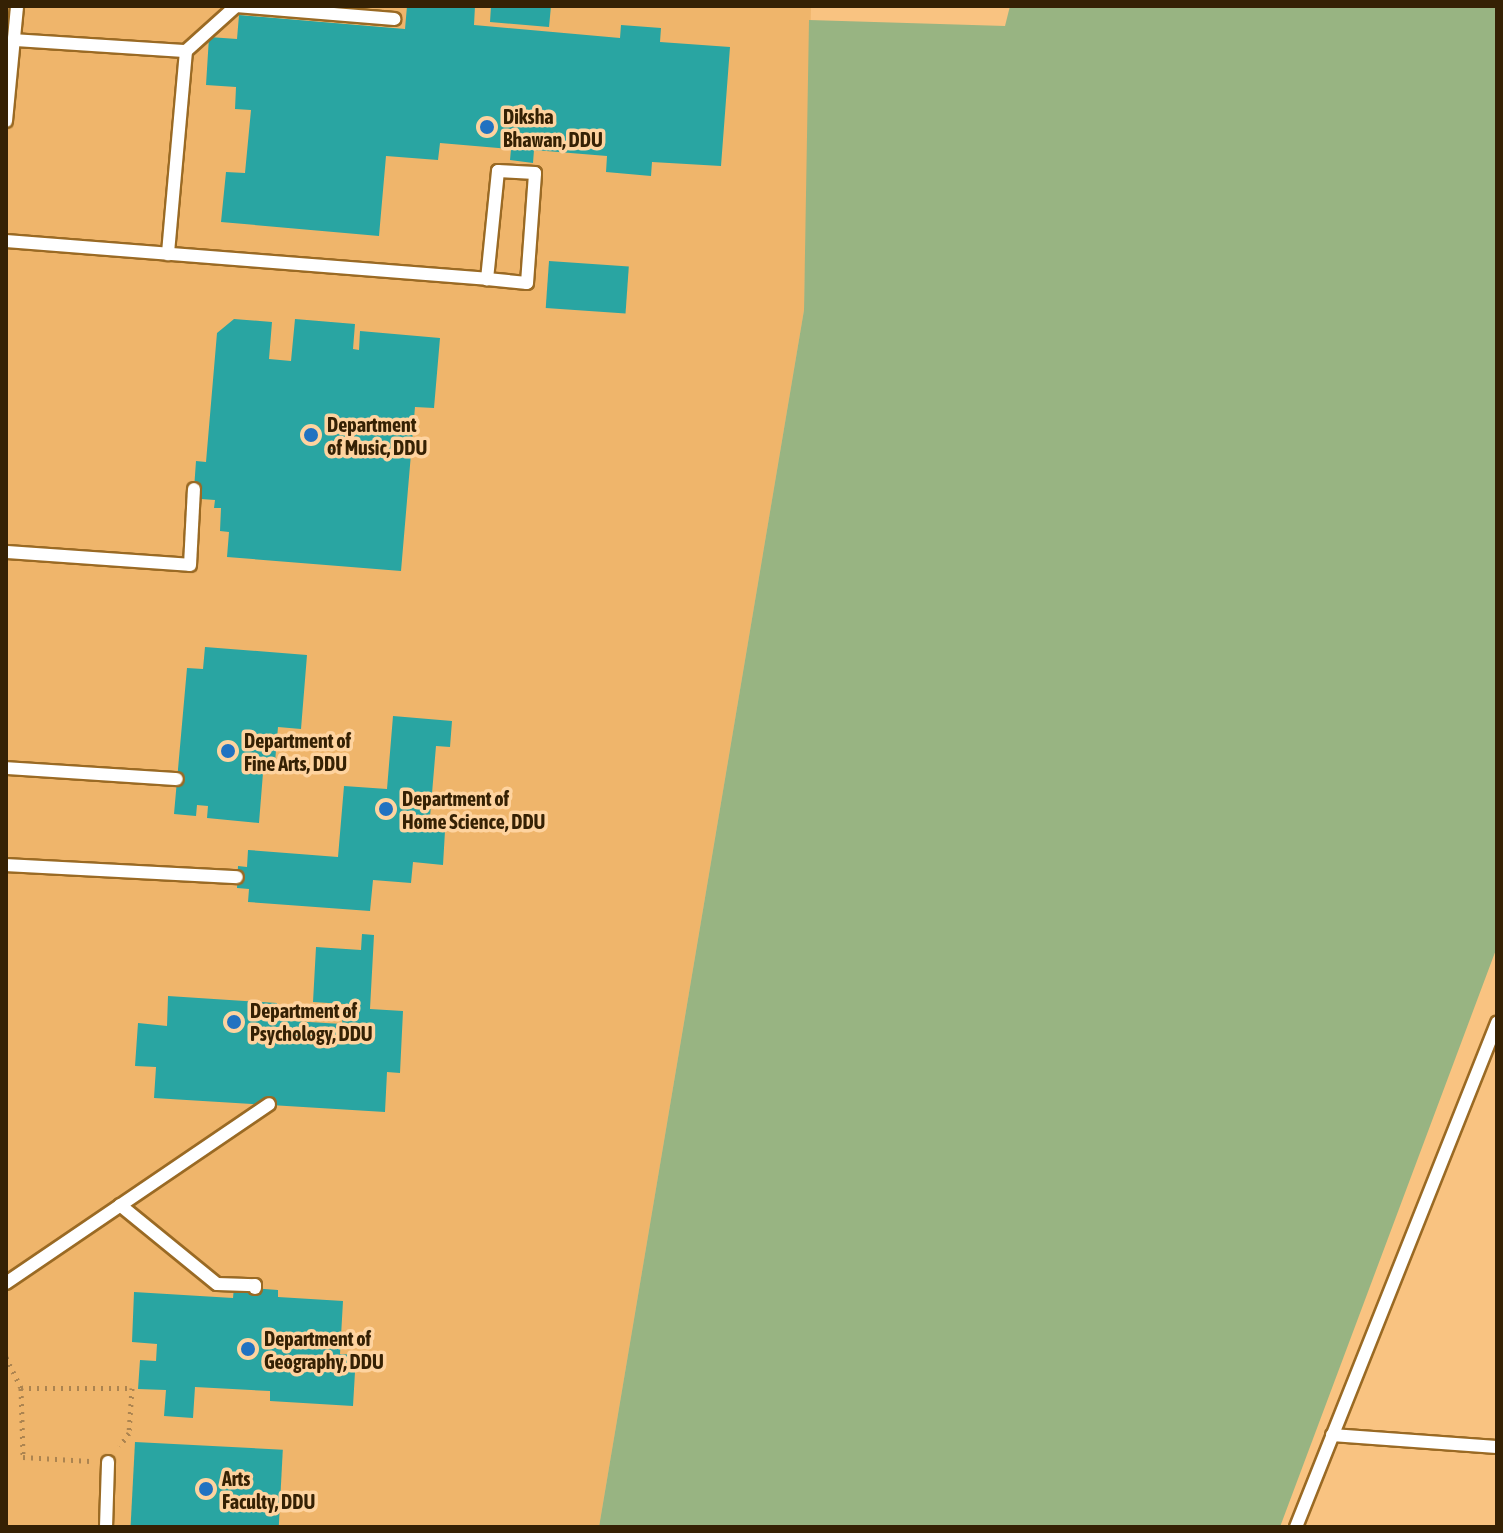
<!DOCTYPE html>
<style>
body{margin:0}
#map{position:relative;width:1503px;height:1533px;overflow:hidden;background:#f9c381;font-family:"Asap Condensed",sans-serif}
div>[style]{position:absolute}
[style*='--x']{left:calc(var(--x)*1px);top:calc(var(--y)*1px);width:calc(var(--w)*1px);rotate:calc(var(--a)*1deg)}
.built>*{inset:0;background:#efb56b}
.green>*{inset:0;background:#98b482}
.building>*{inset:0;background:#29a5a2;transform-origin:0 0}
.path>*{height:5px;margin-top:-2.5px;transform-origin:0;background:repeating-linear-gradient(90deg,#ac8450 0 2px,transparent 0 8px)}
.roads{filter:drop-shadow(2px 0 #9a6a24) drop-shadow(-2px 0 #9a6a24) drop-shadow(0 2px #9a6a24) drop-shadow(0 -2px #9a6a24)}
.service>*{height:12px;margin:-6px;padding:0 6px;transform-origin:6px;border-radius:6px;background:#fff}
.dots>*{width:22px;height:22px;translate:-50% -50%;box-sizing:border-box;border:4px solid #fed39f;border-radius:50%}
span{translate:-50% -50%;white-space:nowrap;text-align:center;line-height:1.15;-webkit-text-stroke:7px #fed39f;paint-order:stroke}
.poi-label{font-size:20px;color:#352104;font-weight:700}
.left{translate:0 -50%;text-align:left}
.frame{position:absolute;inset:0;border:8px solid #352104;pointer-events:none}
</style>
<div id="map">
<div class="built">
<div style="clip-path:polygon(6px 6px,811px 6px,804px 310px,599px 1527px,6px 1527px)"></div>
</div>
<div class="green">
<div style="clip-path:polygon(1010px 6px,1497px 6px,1497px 947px,1280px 1527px,599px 1527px,804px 310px,809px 20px,1005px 26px)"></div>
</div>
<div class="building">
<div style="clip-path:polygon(407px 6px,475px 6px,474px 25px,620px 38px,621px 25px,661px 28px,660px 42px,730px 47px,721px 166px,652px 162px,651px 176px,606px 172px,607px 156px,534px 150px,533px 163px,510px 160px,511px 149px,440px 143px,438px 160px,386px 156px,379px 236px,221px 222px,226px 172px,245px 173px,251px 110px,235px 109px,236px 87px,206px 85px,209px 37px,237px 39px,239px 15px,405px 29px)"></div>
<div style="clip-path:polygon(491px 6px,551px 6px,549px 27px,490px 22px)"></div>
<div style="left:549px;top:261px;width:80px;height:47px;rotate:4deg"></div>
<div style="clip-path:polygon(234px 319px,272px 322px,269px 359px,291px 361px,295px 319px,355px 324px,353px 349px,359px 350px,360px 331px,440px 338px,434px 408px,415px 407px,401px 571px,227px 557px,229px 532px,220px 531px,221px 508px,214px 508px,215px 500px,201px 499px,202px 489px,194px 489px,196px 461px,206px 462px,217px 333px)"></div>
<div style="clip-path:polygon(205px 647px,307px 655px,301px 729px,278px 727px,274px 774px,263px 773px,259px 823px,207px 818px,208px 806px,197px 805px,196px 816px,174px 814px,187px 668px,203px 669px)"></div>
<div style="clip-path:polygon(393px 716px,452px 721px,450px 747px,436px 746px,429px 829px,445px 831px,443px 865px,413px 862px,411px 883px,373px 880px,370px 911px,248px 902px,249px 889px,237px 888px,238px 866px,247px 867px,248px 850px,338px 857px,344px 786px,387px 789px)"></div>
<div style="clip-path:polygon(362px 934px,374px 935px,370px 1009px,403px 1011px,400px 1073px,387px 1072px,385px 1112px,154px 1098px,156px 1067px,135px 1066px,138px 1023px,167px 1026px,168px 996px,277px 1003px,276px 1020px,342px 1024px,344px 1004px,313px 1002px,316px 947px,361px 950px)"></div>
<div style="clip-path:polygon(234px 1287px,278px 1290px,278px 1297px,343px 1301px,340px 1354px,356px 1355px,353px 1406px,270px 1401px,270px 1391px,195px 1387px,193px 1418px,164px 1416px,166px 1390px,138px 1389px,140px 1360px,156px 1361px,157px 1344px,132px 1342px,134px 1292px,233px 1298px)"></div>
<div style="left:135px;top:1442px;width:148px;height:85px;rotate:3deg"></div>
</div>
<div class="path">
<div style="--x:6;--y:1357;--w:34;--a:64"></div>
<div style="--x:21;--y:1388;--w:69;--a:88.3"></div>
<div style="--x:23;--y:1457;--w:67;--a:3.4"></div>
<div style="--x:21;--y:1388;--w:111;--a:0"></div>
<div style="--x:132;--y:1388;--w:45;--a:93.8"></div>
<div style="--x:129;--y:1433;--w:16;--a:125"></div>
</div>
<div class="roads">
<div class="service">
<div style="--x:14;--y:40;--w:172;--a:3.7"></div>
<div style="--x:186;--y:51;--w:204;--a:95.1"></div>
<div style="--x:186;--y:51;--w:67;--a:-42"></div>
<div style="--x:236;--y:6;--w:159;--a:4.7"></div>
<div style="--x:6;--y:121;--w:116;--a:-84.5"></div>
<div style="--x:6;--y:241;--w:482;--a:4.5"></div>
<div style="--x:487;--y:279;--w:40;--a:5.7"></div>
<div style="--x:527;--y:283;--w:110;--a:-85.8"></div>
<div style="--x:535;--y:173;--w:37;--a:-177"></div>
<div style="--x:498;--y:171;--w:109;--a:95.8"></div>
<div style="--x:6;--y:552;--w:184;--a:4"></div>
<div style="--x:190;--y:565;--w:76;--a:-87"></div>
<div style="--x:6;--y:768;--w:171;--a:3.7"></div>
<div style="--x:6;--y:865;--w:231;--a:3"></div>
<div style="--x:120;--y:1205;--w:125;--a:39.2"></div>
<div style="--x:217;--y:1284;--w:38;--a:2"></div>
<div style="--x:255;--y:1285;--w:3;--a:90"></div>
<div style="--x:6;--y:1283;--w:318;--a:-34.2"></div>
<div style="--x:1332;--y:1435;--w:165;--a:4.2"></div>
<div style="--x:106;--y:1527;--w:65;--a:-88.2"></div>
<div style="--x:1296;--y:1527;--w:543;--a:-68.26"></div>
</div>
</div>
<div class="dots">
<div style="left:487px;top:127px;background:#2172c1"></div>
<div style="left:311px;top:435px;background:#2172c1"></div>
<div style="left:228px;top:751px;background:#2172c1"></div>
<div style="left:386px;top:809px;background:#2172c1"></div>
<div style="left:234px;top:1022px;background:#2172c1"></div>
<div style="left:248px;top:1349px;background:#2172c1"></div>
<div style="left:206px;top:1489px;background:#2172c1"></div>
</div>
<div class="poi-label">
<span class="left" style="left:503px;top:128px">Diksha<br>Bhawan, DDU</span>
<span class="left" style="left:327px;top:436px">Department<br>of Music, DDU</span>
<span class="left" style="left:244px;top:752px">Department of<br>Fine Arts, DDU</span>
<span class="left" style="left:402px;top:810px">Department of<br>Home Science, DDU</span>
<span class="left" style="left:250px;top:1022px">Department of<br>Psychology, DDU</span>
<span class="left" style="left:264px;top:1350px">Department of<br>Geography, DDU</span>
<span class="left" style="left:222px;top:1490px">Arts<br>Faculty, DDU</span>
</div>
<div class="frame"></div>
</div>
